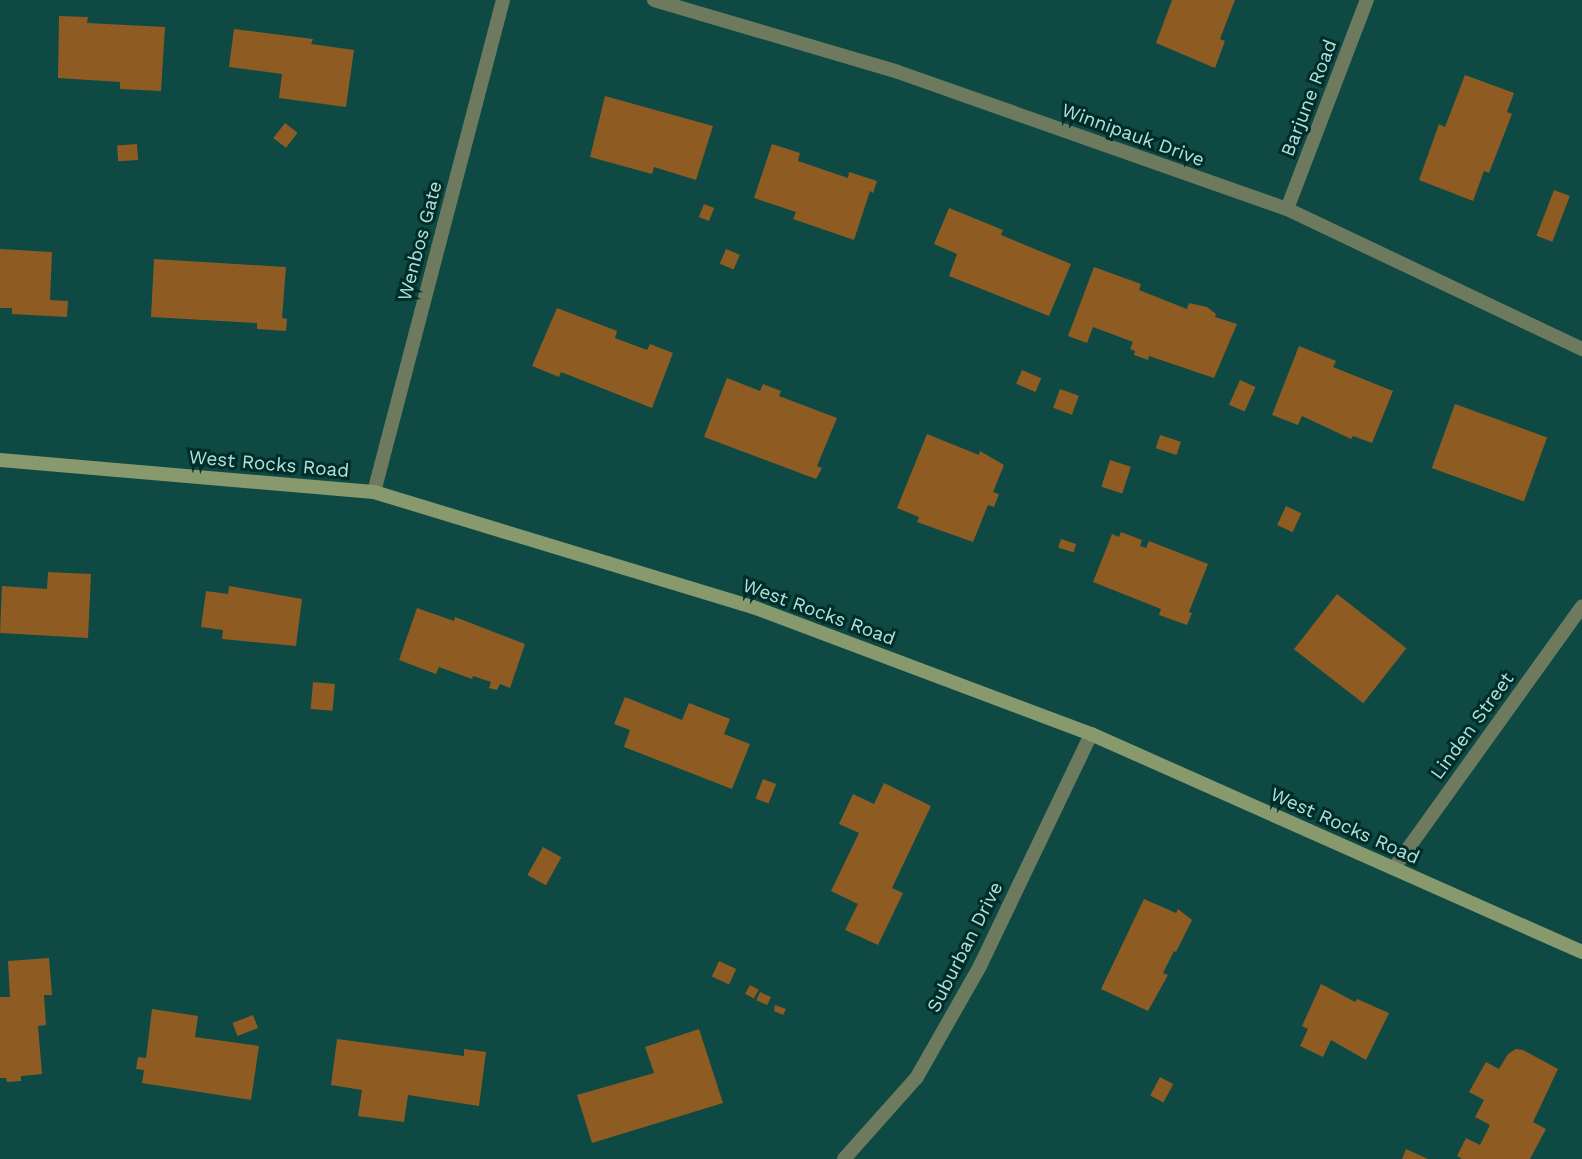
<!DOCTYPE html>
<style>
body{margin:0}
#map{position:relative;width:1582px;height:1159px;overflow:hidden;background:#0e4944;font-family:"Work Sans",sans-serif}
div>[style]{position:absolute}
[style*='--x']{left:calc(var(--x)*1px);top:calc(var(--y)*1px);width:calc(var(--w)*1px);rotate:calc(var(--a)*1deg)}
.building>*{inset:0;background:#8e5c22;transform-origin:0 0}
.street>*{height:14px;margin:-7px;padding:0 7px;transform-origin:7px;border-radius:7px;background:#6e7a5e}
.secondary>*{height:14px;margin:-7px;padding:0 7px;transform-origin:7px;border-radius:7px;background:#889a6d}
span{translate:-50% -50%;white-space:nowrap;text-align:center;line-height:1.15;-webkit-text-stroke:6px #002d29;paint-order:stroke}
.street-label{font-size:19px;color:#b3e1da}
</style>
<div id="map">
<div class="building">
<div style="clip-path:polygon(1172px 0,1235px 0,1220px 39px,1225px 41px,1215px 68px,1156px 43px)"></div>
<div style="clip-path:polygon(59px 16px,88px 17px,87px 23px,165px 27px,161px 91px,120px 89px,120px 82px,58px 78px)"></div>
<div style="clip-path:polygon(234px 29px,313px 39px,311px 44px,354px 50px,346px 107px,279px 98px,282px 74px,229px 67px)"></div>
<div style="clip-path:polygon(1465px 75px,1514px 93px,1507px 112px,1512px 114px,1489px 173px,1484px 171px,1473px 201px,1419px 180px,1439px 124px,1445px 127px)"></div>
<div style="clip-path:polygon(605px 96px,713px 126px,696px 180px,654px 167px,652px 174px,590px 157px)"></div>
<div style="left:285px;top:123px;width:16px;height:19px;rotate:38deg"></div>
<div style="left:137px;top:144px;width:16px;height:20px;rotate:86deg"></div>
<div style="clip-path:polygon(772px 144px,800px 153px,798px 161px,848px 178px,849px 172px,877px 181px,873px 193px,870px 191px,854px 240px,793px 219px,796px 212px,754px 198px)"></div>
<div style="left:1554px;top:190px;width:17px;height:49px;rotate:21deg"></div>
<div style="left:704px;top:204px;width:11px;height:14px;rotate:22deg"></div>
<div style="clip-path:polygon(949px 208px,1003px 230px,1001px 235px,1071px 264px,1049px 316px,949px 276px,957px 254px,934px 244px)"></div>
<div style="clip-path:polygon(0 249px,52px 252px,50px 300px,68px 301px,67px 317px,12px 314px,12px 308px,0 308px)"></div>
<div style="left:726px;top:249px;width:15px;height:16px;rotate:23deg"></div>
<div style="clip-path:polygon(154px 259px,286px 267px,282px 318px,287px 319px,286px 331px,257px 329px,257px 323px,151px 317px)"></div>
<div style="clip-path:polygon(1094px 267px,1141px 284px,1139px 290px,1187px 309px,1189px 303px,1207px 307px,1216px 314px,1215px 317px,1237px 324px,1214px 378px,1149px 356px,1148px 360px,1134px 355px,1135px 351px,1130px 349px,1133px 342px,1093px 327px,1087px 343px,1068px 336px)"></div>
<div style="clip-path:polygon(557px 308px,617px 331px,615px 338px,647px 350px,650px 344px,673px 353px,652px 408px,561px 372px,559px 377px,532px 366px)"></div>
<div style="clip-path:polygon(1299px 346px,1336px 361px,1333px 367px,1393px 391px,1372px 443px,1353px 436px,1351px 439px,1302px 416px,1298px 425px,1272px 415px)"></div>
<div style="left:1022px;top:370px;width:21px;height:15px;rotate:23deg"></div>
<div style="clip-path:polygon(727px 378px,760px 391px,763px 384px,781px 391px,779px 396px,837px 418px,817px 466px,822px 468px,816px 479px,704px 437px)"></div>
<div style="left:1240px;top:380px;width:17px;height:27px;rotate:24deg"></div>
<div style="left:1060px;top:389px;width:20px;height:20px;rotate:20deg"></div>
<div style="left:1455px;top:404px;width:98px;height:68px;rotate:20deg"></div>
<div style="clip-path:polygon(927px 434px,979px 455px,980px 451px,1004px 465px,993px 492px,999px 494px,994px 507px,988px 505px,973px 542px,917px 522px,919px 517px,897px 508px)"></div>
<div style="left:1160px;top:435px;width:22px;height:14px;rotate:18deg"></div>
<div style="left:1110px;top:460px;width:22px;height:28px;rotate:18deg"></div>
<div style="left:1286px;top:506px;width:17px;height:21px;rotate:25deg"></div>
<div style="clip-path:polygon(1121px 532px,1142px 540px,1140px 546px,1146px 548px,1149px 541px,1208px 564px,1189px 612px,1192px 613px,1187px 625px,1159px 615px,1161px 609px,1093px 582px,1112px 534px,1119px 537px)"></div>
<div style="left:1061px;top:539px;width:16px;height:9px;rotate:18deg"></div>
<div style="clip-path:polygon(48px 572px,91px 574px,88px 638px,0 633px,2px 586px,47px 589px)"></div>
<div style="clip-path:polygon(229px 586px,302px 599px,296px 646px,222px 639px,223px 630px,201px 627px,206px 591px,228px 594px)"></div>
<div style="left:1337px;top:594px;width:88px;height:70px;rotate:38deg"></div>
<div style="clip-path:polygon(417px 608px,454px 621px,455px 617px,525px 644px,510px 688px,500px 684px,497px 690px,489px 688px,491px 682px,473px 676px,472px 679px,439px 667px,436px 674px,399px 660px)"></div>
<div style="left:313px;top:682px;width:22px;height:27px;rotate:5deg"></div>
<div style="clip-path:polygon(625px 697px,682px 720px,689px 703px,730px 719px,724px 734px,750px 744px,732px 789px,624px 747px,630px 730px,614px 724px)"></div>
<div style="left:763px;top:779px;width:14px;height:21px;rotate:21deg"></div>
<div style="clip-path:polygon(884px 783px,931px 806px,892px 888px,903px 893px,878px 945px,845px 930px,858px 904px,831px 891px,859px 833px,839px 824px,853px 794px,874px 804px)"></div>
<div style="left:543px;top:847px;width:21px;height:32px;rotate:29deg"></div>
<div style="clip-path:polygon(1144px 899px,1176px 913px,1178px 909px,1192px 920px,1176px 952px,1174px 951px,1163px 973px,1168px 975px,1148px 1011px,1101px 989px)"></div>
<div style="clip-path:polygon(49px 958px,52px 995px,44px 995px,46px 1025px,38px 1026px,42px 1074px,21px 1076px,21px 1081px,7px 1082px,6px 1078px,0 1078px,0 997px,10px 997px,8px 961px)"></div>
<div style="left:719px;top:961px;width:19px;height:17px;rotate:25deg"></div>
<div style="clip-path:polygon(1321px 984px,1355px 1002px,1357px 999px,1389px 1013px,1366px 1060px,1331px 1040px,1323px 1057px,1300px 1046px,1308px 1029px,1302px 1026px)"></div>
<div style="left:750px;top:985px;width:10px;height:10px;rotate:29deg"></div>
<div style="left:760px;top:992px;width:12px;height:9px;rotate:24deg"></div>
<div style="clip-path:polygon(775px 1005px,786px 1009px,783px 1015px,774px 1011px)"></div>
<div style="clip-path:polygon(152px 1009px,198px 1016px,195px 1037px,259px 1046px,251px 1100px,142px 1083px,144px 1070px,136px 1069px,138px 1057px,146px 1058px)"></div>
<div style="left:253px;top:1015px;width:14px;height:22px;rotate:69deg"></div>
<div style="clip-path:polygon(699px 1029px,723px 1103px,592px 1143px,577px 1095px,654px 1073px,645px 1047px)"></div>
<div style="clip-path:polygon(337px 1039px,464px 1056px,464px 1049px,486px 1052px,479px 1106px,408px 1095px,404px 1122px,358px 1116px,362px 1090px,331px 1085px)"></div>
<div style="clip-path:polygon(1516px 1049px,1523px 1050px,1558px 1069px,1533px 1122px,1546px 1129px,1530px 1159px,1462px 1159px,1457px 1156px,1466px 1138px,1480px 1145px,1490px 1125px,1475px 1117px,1484px 1100px,1469px 1092px,1486px 1062px,1499px 1069px,1508px 1054px)"></div>
<div style="left:1160px;top:1077px;width:15px;height:21px;rotate:28deg"></div>
<div style="clip-path:polygon(1406px 1149px,1428px 1159px,1402px 1159px)"></div>
</div>
<div class="street">
<div style="--x:654;--y:0;--w:254;--a:16.4"></div>
<div style="--x:898;--y:72;--w:412;--a:19.4"></div>
<div style="--x:1287;--y:209;--w:327;--a:25.4"></div>
<div style="--x:1287;--y:209;--w:224;--a:-69.1"></div>
<div style="--x:374;--y:492;--w:509;--a:-75.31"></div>
<div style="--x:1394;--y:868;--w:322;--a:-54.3"></div>
<div style="--x:844;--y:1159;--w:110;--a:-48.3"></div>
<div style="--x:917;--y:1077;--w:128;--a:-60.4"></div>
<div style="--x:980;--y:966;--w:257;--a:-64.4"></div>
</div>
<div class="secondary">
<div style="--x:0;--y:460;--w:375;--a:4.9"></div>
<div style="--x:374;--y:492;--w:396;--a:16.9"></div>
<div style="--x:753;--y:607;--w:361;--a:20.6"></div>
<div style="--x:1091;--y:734;--w:537;--a:23.94"></div>
</div>
<div class="street-label">
<span style="left:1309px;top:98px;rotate:-69deg">Barjune Road</span>
<span style="left:1133px;top:135px;rotate:20deg">Winnipauk Drive</span>
<span style="left:420px;top:241px;rotate:-75deg">Wenbos Gate</span>
<span style="left:269px;top:464px;rotate:5deg">West Rocks Road</span>
<span style="left:819px;top:612px;rotate:20deg">West Rocks Road</span>
<span style="left:1472px;top:726px;rotate:-54deg">Linden Street</span>
<span style="left:1345px;top:826px;rotate:24deg">West Rocks Road</span>
<span style="left:965px;top:947px;rotate:-63deg">Suburban Drive</span>
</div>
</div>
